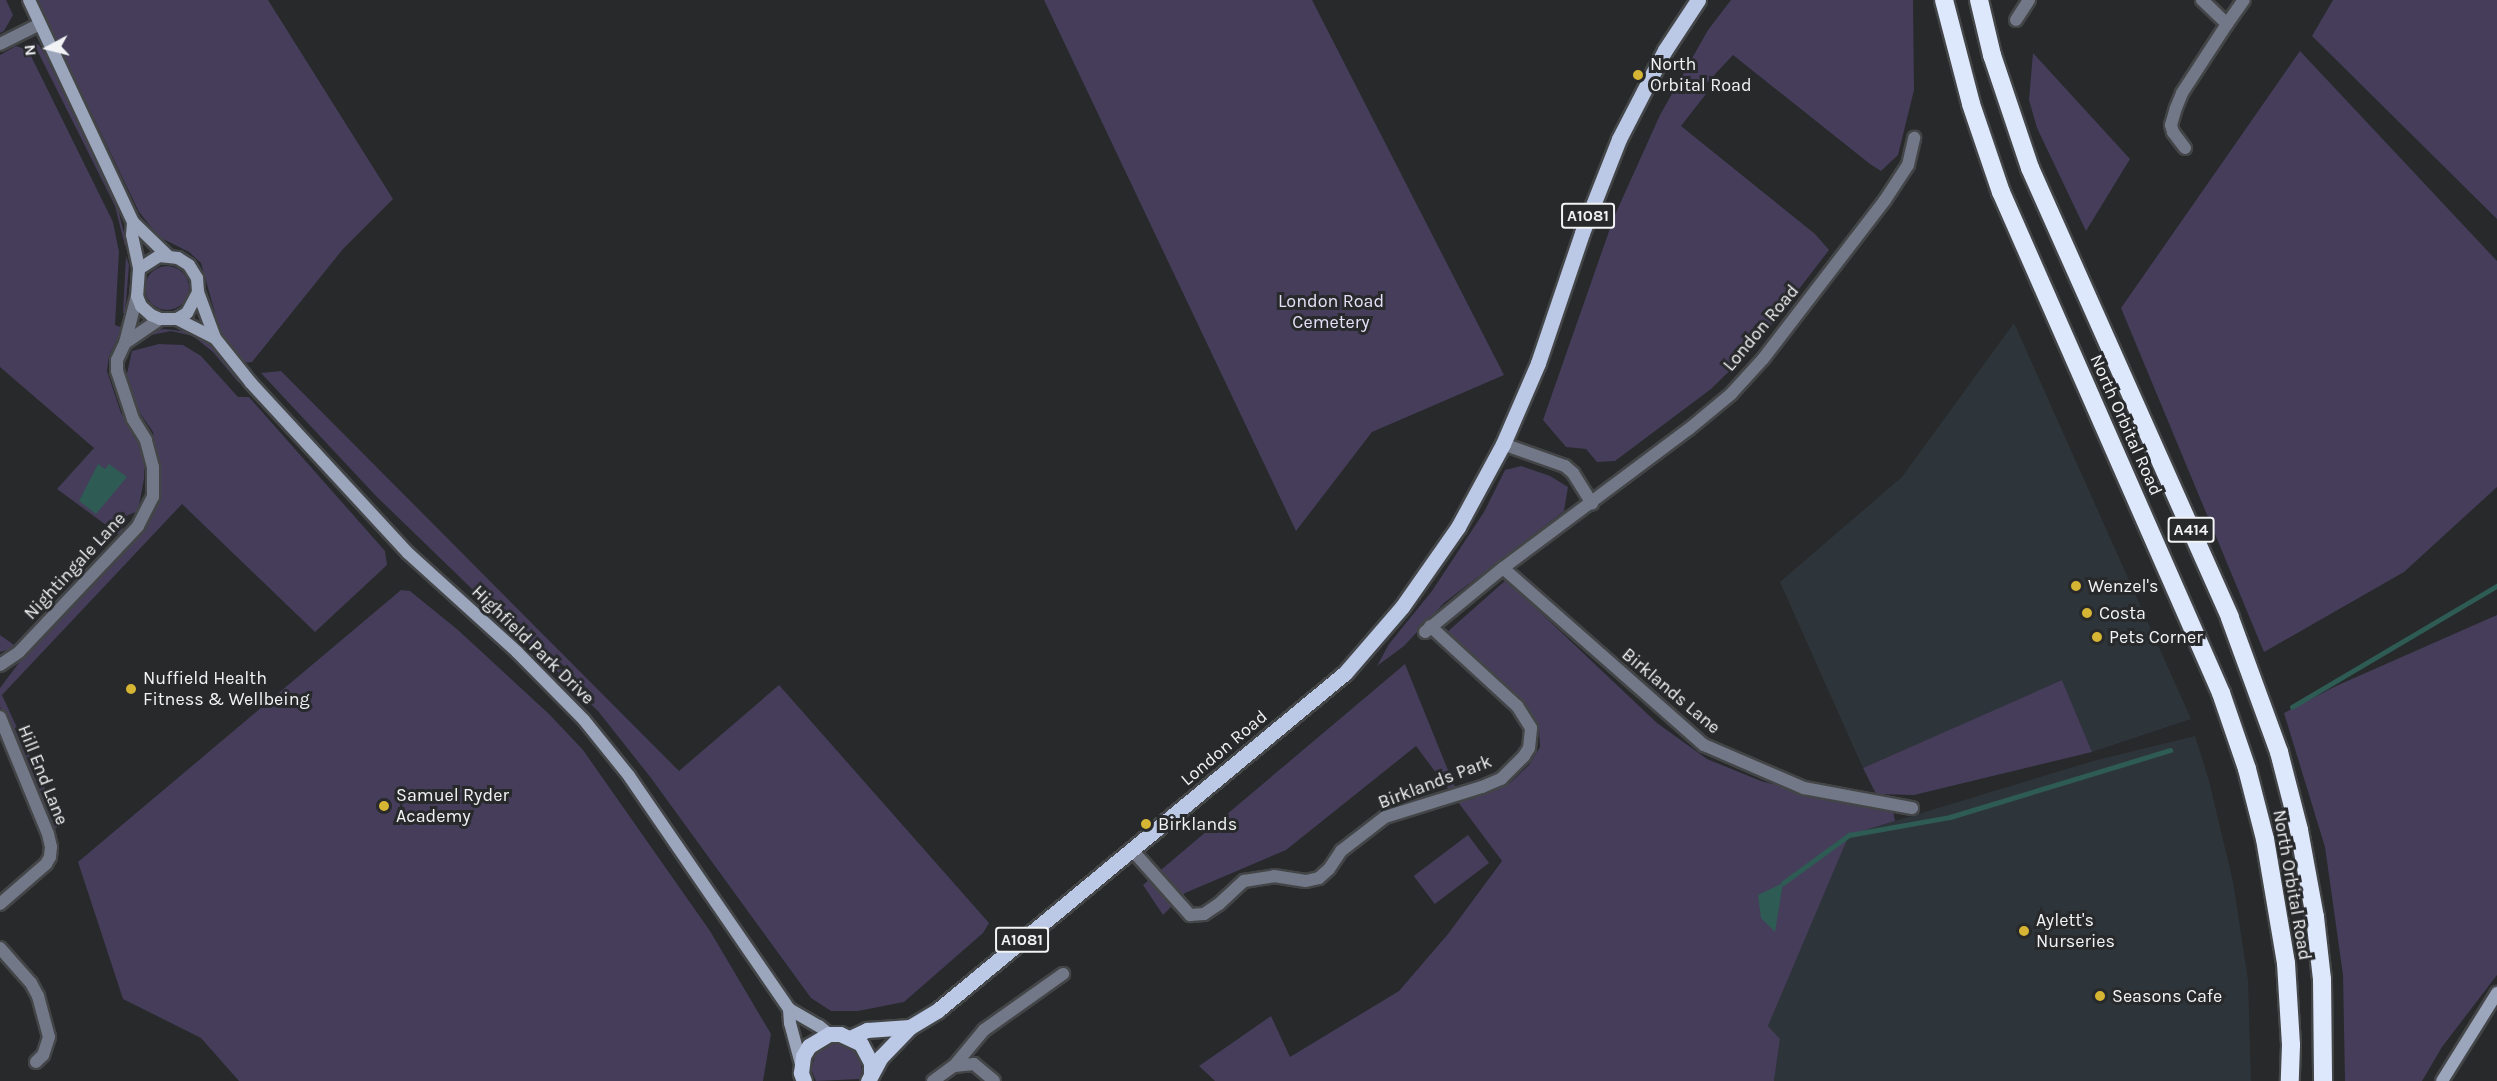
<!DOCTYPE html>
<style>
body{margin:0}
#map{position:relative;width:2497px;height:1081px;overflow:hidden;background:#27292b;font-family:Karla,sans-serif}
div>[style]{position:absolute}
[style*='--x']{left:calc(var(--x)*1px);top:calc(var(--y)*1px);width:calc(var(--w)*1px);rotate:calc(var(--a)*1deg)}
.built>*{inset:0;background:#2e353a}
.green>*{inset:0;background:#453d5a;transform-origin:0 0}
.round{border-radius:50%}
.water>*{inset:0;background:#2e5b53}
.stream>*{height:4.5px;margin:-2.25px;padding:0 2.25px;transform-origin:2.25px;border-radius:2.25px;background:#2e5b53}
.roads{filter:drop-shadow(2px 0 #434547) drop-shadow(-2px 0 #434547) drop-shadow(0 2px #434547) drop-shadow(0 -2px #434547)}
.street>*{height:12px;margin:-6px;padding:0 6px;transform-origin:6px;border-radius:6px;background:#727887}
.secondary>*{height:12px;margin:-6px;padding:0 6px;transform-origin:6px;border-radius:6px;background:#9ba5bc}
.primary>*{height:15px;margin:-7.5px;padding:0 7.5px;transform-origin:7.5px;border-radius:7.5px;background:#bbc8e6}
.highway>*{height:18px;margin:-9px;padding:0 9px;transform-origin:9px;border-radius:9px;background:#dee8fd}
.dots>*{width:16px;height:16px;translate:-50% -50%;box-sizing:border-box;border:3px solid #27292b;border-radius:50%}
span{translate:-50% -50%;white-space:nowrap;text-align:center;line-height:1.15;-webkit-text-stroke:6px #27292b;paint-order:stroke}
.shield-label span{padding:2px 4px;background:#27292b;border:2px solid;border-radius:4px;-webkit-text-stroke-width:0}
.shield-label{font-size:16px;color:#f1f3f4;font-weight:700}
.poi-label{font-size:18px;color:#f1f3f4}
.left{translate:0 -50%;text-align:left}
.park-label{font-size:18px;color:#e5dff7}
.street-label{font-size:18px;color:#f1f3f4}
.north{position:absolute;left:18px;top:18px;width:60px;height:60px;-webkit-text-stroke:4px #27292b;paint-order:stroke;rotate:263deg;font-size:16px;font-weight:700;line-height:24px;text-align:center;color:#f1f3f4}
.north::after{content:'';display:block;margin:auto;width:21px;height:27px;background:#f1f3f4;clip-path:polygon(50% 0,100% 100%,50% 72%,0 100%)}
</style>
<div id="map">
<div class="built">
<div style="clip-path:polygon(2014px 323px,2191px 719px,2092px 752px,2062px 680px,1863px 768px,1780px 582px,1902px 477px)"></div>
<div style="clip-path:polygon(2195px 736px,2209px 781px,2233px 882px,2248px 980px,2251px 1081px,1774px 1081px,1780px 1039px,1768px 1026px,1849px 835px,2093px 761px)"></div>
</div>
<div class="green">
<div style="clip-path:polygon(0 0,6px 0,13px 15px,4px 31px,0 33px)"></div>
<div style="clip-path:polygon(37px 0,268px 0,393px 199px,343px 249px,252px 362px,243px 363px,220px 331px,201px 263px,189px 252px,159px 237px,139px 212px)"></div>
<div style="clip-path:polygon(1044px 0,1312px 0,1504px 375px,1372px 432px,1296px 531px)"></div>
<div style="clip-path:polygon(1731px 0,1913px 0,1914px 90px,1898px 155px,1881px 171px,1870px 164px,1733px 55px,1701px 89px,1706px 94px,1681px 126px,1815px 234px,1829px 250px,1756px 345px,1711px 389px,1615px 461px,1597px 462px,1586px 449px,1566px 447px,1543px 420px,1614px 217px,1660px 115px,1708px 30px)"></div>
<div style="clip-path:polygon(2333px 0,2497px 0,2497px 219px,2312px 36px)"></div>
<div style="clip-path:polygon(33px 42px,39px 45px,45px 54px,117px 205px,127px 245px,125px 246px,115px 206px)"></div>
<div style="clip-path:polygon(16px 46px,28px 50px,113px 222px,119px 252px,115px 325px,123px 328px,109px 356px,107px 371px,121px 413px,139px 437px,145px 457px,144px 479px,138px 511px,126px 516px,121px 536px,57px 489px,94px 448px,0 367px,0 55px)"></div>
<div style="clip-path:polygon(2300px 51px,2497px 261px,2497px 487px,2404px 572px,2264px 652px,2121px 308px)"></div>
<div style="clip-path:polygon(2033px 53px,2130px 159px,2086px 231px,2037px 128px,2029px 100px)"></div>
<div style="clip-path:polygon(126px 256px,129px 265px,125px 314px,123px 313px)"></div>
<div class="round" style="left:145px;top:266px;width:44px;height:44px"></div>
<div style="clip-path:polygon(164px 329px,191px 332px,207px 342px,240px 381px,239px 383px,213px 352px,193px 336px,171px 331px,151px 335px,149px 332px)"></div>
<div style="clip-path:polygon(159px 344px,183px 345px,201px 356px,238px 397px,249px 397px,385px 551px,387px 565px,315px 632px,182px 504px,2px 695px,62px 826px,53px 829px,0 707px,0 688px,21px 660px,145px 526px,158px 497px,160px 473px,153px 432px,133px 403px,126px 378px,132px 351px)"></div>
<div style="clip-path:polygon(281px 371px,679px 771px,779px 685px,989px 923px,983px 933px,904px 1002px,858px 1011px,831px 1011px,811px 998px,651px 778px,598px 711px,376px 496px,261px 373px)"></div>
<div style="clip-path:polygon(1521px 466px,1550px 476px,1568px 487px,1564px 511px,1444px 603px,1404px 646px,1377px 666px,1389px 644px,1432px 591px,1484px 512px,1505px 470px)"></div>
<div style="clip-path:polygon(1506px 580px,1657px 723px,1707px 759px,1761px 781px,1846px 803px,1893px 810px,1895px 821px,1849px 835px,1768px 1026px,1780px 1039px,1774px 1081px,1215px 1081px,1199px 1066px,1271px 1016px,1290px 1057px,1399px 991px,1448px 934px,1502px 861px,1416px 746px,1286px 850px,1185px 893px,1163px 915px,1143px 885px,1405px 664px,1454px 785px,1469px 800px,1510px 783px,1529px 765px,1540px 747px,1539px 729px,1527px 707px,1446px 633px)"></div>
<div style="clip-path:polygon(401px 590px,410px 591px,458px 630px,549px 714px,583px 750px,710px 931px,771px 1034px,763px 1081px,239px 1081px,201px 1038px,123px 999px,78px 862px)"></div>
<div style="clip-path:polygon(2497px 615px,2497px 975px,2442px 1047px,2422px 1081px,2345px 1081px,2343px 975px,2325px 847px,2284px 713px,2336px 686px)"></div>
<div style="clip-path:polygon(0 635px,17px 647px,0 652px)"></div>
<div style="clip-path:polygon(2062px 680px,2092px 752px,1914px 795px,1876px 794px,1863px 768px)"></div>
<div style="left:1468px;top:835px;width:35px;height:68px;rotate:53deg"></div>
<div style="clip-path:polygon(838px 1042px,853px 1048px,859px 1055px,862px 1071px,860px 1079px,816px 1081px,811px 1069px,816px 1053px,829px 1043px)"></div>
</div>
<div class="water">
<div style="clip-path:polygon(98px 464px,105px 469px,109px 464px,127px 477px,96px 514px,79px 501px)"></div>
<div style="clip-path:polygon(1783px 883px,1775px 932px,1761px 918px,1758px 895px)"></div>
</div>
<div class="stream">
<div style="--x:2292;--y:707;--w:238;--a:-30.6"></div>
<div style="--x:1783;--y:883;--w:82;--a:-36"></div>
<div style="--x:1849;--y:835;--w:103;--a:-10.1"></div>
<div style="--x:1950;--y:817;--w:230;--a:-16.9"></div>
</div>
<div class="roads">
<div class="street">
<div style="--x:2016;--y:20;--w:24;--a:-57"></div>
<div style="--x:2227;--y:24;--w:29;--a:-55"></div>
<div style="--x:0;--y:44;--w:45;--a:-26.6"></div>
<div style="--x:2185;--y:148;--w:20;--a:-127"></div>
<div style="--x:2173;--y:132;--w:7;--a:-106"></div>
<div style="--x:2171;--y:125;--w:18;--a:-74"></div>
<div style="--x:2176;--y:108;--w:16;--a:-68"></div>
<div style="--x:2182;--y:93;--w:82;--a:-56.9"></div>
<div style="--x:2227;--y:24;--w:35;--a:-136"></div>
<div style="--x:125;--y:343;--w:42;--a:-34.4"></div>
<div style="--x:1503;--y:444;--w:66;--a:19.5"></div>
<div style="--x:1565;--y:466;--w:11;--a:41"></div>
<div style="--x:1573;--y:473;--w:36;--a:58"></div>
<div style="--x:1503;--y:568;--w:268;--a:41.4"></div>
<div style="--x:1704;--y:745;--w:109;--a:23.3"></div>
<div style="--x:1804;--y:788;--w:110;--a:10.5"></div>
<div style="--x:1425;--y:632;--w:101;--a:-39.4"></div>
<div style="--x:1503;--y:568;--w:232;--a:-36.8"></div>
<div style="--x:1689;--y:429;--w:55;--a:-39.8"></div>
<div style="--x:1731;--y:394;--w:47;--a:-47.6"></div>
<div style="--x:1763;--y:359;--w:200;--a:-52.5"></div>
<div style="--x:1885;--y:200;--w:42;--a:-56.7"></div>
<div style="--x:1908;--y:165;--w:28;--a:-77"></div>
<div style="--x:0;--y:665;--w:23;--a:-34"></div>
<div style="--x:19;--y:652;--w:173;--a:-46.6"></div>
<div style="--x:138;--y:526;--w:33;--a:-63"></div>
<div style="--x:153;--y:497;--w:30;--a:-90"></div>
<div style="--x:153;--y:467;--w:28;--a:-105"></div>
<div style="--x:146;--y:440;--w:25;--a:-122"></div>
<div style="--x:133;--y:419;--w:51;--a:-108.4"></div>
<div style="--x:117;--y:371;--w:11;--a:-90"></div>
<div style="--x:117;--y:360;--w:19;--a:-65"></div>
<div style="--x:125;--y:343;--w:49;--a:-75.7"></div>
<div style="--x:0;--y:717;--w:126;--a:67.7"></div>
<div style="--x:48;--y:834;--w:13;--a:77"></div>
<div style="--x:51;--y:847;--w:10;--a:96"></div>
<div style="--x:50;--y:857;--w:8;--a:120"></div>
<div style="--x:46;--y:864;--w:61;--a:139"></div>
<div style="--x:1133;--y:851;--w:86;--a:48.3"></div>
<div style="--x:1190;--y:915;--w:14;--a:-4"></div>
<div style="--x:1204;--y:914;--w:18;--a:-34"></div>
<div style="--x:1219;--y:904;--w:34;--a:-43"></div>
<div style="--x:1244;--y:881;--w:30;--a:-9"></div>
<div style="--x:1274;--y:876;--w:32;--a:9"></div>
<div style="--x:1306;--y:881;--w:13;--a:-13"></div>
<div style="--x:1319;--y:878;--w:13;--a:-42"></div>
<div style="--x:1329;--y:869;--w:22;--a:-56"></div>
<div style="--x:1341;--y:851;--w:56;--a:-37.7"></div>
<div style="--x:1385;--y:817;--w:102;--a:-17.2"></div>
<div style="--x:1482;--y:787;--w:21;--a:-23"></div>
<div style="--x:1501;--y:779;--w:33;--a:-45"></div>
<div style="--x:1524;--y:756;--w:9;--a:-58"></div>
<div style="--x:1529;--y:748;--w:20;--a:-84"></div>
<div style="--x:1531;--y:728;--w:26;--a:-122"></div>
<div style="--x:1517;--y:706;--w:118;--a:-137.4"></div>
<div style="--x:0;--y:948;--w:47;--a:48.5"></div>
<div style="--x:31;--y:983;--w:15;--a:62"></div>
<div style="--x:38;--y:996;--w:42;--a:75"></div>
<div style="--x:49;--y:1037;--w:19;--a:108"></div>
<div style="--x:43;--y:1055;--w:10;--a:135"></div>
<div style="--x:954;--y:1066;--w:47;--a:-50.2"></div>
<div style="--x:984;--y:1030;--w:97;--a:-35.3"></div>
<div style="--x:933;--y:1081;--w:26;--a:-36"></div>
<div style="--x:954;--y:1066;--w:20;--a:-6"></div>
<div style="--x:974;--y:1064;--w:26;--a:40"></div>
</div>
<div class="secondary">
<div style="--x:29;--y:0;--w:245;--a:64.9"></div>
<div style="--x:133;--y:222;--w:49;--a:44.2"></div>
<div style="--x:133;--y:222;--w:13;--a:94"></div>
<div style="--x:132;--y:235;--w:35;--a:78"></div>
<div style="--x:139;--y:269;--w:27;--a:94"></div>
<div style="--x:137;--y:296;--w:11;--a:68"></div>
<div style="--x:141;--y:306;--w:13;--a:42"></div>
<div style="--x:151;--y:315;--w:10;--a:24"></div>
<div style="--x:160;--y:319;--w:17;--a:0"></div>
<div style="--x:177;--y:319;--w:12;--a:-31"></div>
<div style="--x:187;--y:313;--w:24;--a:-62"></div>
<div style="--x:198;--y:292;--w:14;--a:-94"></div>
<div style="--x:197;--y:278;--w:15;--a:-122"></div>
<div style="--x:189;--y:265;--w:13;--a:-148"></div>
<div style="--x:178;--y:258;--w:19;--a:-174"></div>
<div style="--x:159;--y:256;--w:24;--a:147"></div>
<div style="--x:198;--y:292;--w:49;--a:69.7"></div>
<div style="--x:215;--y:338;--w:58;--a:51.3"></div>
<div style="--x:251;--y:383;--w:231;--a:47.3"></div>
<div style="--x:408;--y:553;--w:147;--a:42.2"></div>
<div style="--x:517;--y:652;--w:95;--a:45.4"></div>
<div style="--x:584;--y:720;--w:72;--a:51.2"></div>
<div style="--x:629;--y:776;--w:283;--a:55.5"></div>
<div style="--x:789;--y:1009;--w:34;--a:30"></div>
<div style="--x:819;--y:1026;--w:13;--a:39"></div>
<div style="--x:177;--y:319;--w:42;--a:26.6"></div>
<div style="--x:789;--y:1009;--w:14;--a:86"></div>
<div style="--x:790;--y:1023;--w:42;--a:75"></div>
<div style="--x:2442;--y:1081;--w:104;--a:-58"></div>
</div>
<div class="primary">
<div style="--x:852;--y:1037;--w:17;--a:-25"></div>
<div style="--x:867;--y:1030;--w:43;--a:-4"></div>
<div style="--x:804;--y:1081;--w:9;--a:-111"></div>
<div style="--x:801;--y:1073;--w:17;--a:-83"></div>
<div style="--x:803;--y:1056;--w:12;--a:-59"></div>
<div style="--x:809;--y:1046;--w:23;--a:-31"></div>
<div style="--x:829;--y:1034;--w:11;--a:0"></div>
<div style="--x:840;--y:1034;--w:23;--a:25"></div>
<div style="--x:861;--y:1044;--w:21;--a:62"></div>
<div style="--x:871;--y:1063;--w:11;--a:90"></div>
<div style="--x:868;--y:1081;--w:27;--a:-62"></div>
<div style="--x:881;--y:1057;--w:42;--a:-46"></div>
<div style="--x:910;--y:1027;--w:33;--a:-31"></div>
<div style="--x:938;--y:1010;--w:528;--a:-39.63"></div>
<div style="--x:1345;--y:673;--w:87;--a:-49.2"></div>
<div style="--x:1402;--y:607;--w:98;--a:-55"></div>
<div style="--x:1458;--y:527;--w:94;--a:-61.5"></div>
<div style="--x:1503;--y:444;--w:88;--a:-66.6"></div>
<div style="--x:1538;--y:363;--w:137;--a:-71.3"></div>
<div style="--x:1582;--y:233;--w:101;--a:-68.5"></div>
<div style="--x:1619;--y:139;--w:100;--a:-62.7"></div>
<div style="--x:1665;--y:50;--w:60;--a:-56.6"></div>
</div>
<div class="highway">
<div style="--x:1944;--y:0;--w:107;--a:75.4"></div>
<div style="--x:1971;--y:104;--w:93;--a:71.2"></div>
<div style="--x:2001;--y:192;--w:547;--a:66.29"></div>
<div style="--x:2221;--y:693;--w:80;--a:71.1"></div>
<div style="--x:2247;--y:769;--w:72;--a:75.6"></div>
<div style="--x:2265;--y:839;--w:126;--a:80.4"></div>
<div style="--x:2286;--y:963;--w:82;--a:86.5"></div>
<div style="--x:2291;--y:1045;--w:36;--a:92"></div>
<div style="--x:1979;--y:0;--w:57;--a:76.7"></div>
<div style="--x:1992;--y:55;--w:119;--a:71.4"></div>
<div style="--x:2030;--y:168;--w:492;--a:66"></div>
<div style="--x:2230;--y:618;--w:143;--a:69.9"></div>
<div style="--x:2279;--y:752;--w:81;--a:75.6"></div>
<div style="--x:2299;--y:830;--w:88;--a:79.6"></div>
<div style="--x:2315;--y:917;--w:62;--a:83.6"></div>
<div style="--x:2322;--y:979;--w:102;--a:89.4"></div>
</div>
</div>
<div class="dots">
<div style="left:1638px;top:75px;background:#d6b534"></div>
<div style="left:2076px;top:586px;background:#d6b534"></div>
<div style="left:2087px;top:613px;background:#d6b534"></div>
<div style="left:2097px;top:637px;background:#d6b534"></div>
<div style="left:131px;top:689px;background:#d6b534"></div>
<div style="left:384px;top:806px;background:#d6b534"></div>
<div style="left:1146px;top:824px;background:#d6b534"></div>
<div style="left:2024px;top:931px;background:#d6b534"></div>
<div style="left:2100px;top:996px;background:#d6b534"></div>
</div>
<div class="shield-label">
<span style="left:1588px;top:216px">A1081</span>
<span style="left:2191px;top:530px">A414</span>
<span style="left:1022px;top:940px">A1081</span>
</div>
<div class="poi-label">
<span class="left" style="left:1650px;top:75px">North<br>Orbital Road</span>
<span class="left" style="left:2088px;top:586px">Wenzel's</span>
<span class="left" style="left:2099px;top:613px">Costa</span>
<span class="left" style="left:2109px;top:637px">Pets Corner</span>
<span class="left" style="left:143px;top:689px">Nuffield Health<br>Fitness &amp; Wellbeing</span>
<span class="left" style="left:396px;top:806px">Samuel Ryder<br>Academy</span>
<span class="left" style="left:1158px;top:824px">Birklands</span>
<span class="left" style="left:2036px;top:931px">Aylett's<br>Nurseries</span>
<span class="left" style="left:2112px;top:996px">Seasons Cafe</span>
</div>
<div class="park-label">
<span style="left:1331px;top:312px">London Road<br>Cemetery</span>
</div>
<div class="street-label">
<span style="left:1761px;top:328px;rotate:-50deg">London Road</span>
<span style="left:2126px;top:425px;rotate:66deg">North Orbital Road</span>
<span style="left:75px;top:566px;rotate:-47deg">Nightingale Lane</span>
<span style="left:533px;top:645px;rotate:44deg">Highfield Park Drive</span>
<span style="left:1671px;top:691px;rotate:40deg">Birklands Lane</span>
<span style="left:1224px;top:748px;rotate:-40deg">London Road</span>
<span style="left:43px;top:775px;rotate:68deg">Hill End Lane</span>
<span style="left:1435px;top:782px;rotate:-21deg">Birklands Park</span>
<span style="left:2292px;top:885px;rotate:80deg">North Orbital Road</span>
</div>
<div class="north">N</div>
</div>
